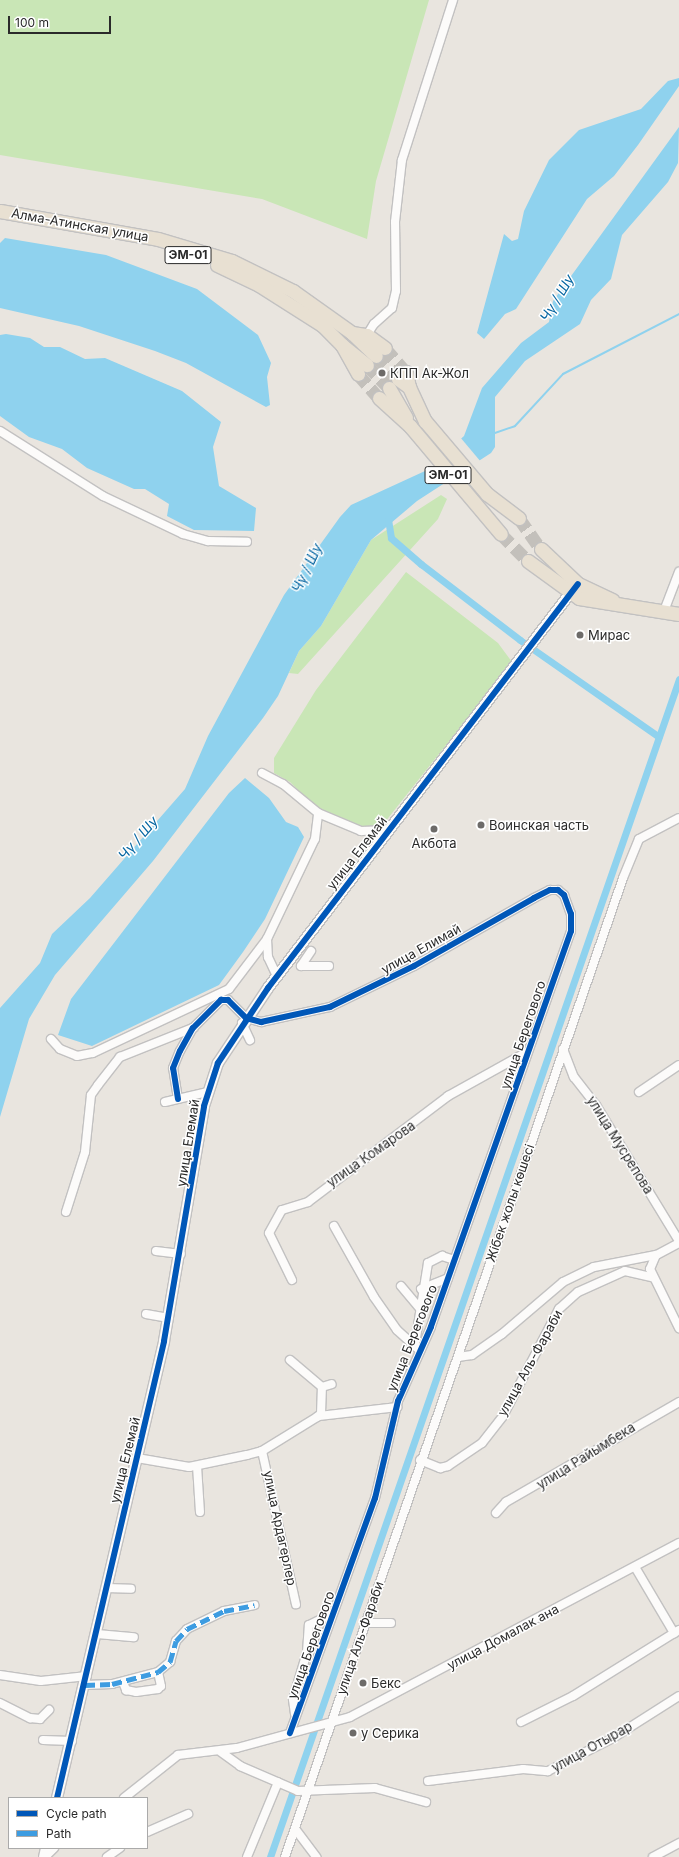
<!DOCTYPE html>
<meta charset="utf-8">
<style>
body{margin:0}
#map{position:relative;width:679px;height:1857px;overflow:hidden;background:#e9e5df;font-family:Inter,sans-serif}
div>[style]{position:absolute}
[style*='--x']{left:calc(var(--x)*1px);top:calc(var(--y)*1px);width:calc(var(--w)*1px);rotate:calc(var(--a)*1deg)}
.green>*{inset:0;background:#c9e6b6}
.water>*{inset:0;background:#8fd2ee}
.pier>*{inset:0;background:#e9e5df;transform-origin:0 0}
.stream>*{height:2px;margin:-1px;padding:0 1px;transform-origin:1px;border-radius:1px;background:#8fd2ee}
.canal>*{height:7px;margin:-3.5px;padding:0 3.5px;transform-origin:3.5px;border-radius:3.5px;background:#8fd2ee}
.trunk-tunnel>*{height:13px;margin-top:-6.5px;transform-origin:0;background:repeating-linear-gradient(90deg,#c3c0bb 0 13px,transparent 0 19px)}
.roads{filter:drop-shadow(1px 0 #c2c1c1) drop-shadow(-1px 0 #c2c1c1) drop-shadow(0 1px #c2c1c1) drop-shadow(0 -1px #c2c1c1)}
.minor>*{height:8px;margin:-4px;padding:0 4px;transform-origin:4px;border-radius:4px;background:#fcfbfa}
.tertiary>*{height:10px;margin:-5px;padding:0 5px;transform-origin:5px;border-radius:5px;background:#fcfbfa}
.trunk>*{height:13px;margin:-6.5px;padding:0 6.5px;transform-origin:6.5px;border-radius:6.5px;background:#e8e0d2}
.quiet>*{height:5px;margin-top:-2.5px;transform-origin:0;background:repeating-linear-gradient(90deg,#3d9ce1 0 10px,transparent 0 15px)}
.cycleway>*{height:6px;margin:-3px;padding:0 3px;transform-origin:3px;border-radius:3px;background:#0057b8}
.dots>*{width:11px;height:11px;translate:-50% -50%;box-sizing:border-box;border:2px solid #fff;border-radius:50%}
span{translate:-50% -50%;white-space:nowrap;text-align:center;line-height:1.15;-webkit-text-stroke:3px #fff;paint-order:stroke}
.shield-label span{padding:1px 3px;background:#fff;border:1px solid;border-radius:3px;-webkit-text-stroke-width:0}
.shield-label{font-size:12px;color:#2a2a2a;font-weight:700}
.street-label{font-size:13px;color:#2a2a2a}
.poi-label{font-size:13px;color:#2a2a2a}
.left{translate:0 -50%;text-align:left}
.water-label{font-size:14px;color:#0767a2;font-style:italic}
.legend{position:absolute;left:8px;top:1797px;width:140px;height:52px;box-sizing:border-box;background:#fff;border:1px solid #aaa;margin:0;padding:5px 7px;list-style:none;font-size:12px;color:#2a2a2a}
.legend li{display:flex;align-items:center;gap:8px;height:20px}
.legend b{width:20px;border:1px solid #aaa}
.scale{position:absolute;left:8px;top:16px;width:103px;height:18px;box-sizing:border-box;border:2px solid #2a2a2a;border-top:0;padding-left:5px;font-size:12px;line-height:14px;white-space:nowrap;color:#2a2a2a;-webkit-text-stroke:3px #fff;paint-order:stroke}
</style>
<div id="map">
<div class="green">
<div style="clip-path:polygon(0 0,429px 0,376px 181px,367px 239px,262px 199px,0 155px)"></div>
<div style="clip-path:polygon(441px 495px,447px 499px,438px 519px,298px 674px,289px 673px,299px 651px,321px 626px,371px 540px)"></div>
<div style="clip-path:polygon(406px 572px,498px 643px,512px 662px,381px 827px,372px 831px,320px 812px,290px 782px,274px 773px,274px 758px,316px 690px)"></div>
</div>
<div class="water">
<div style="clip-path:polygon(679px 78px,679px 86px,638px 145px,614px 176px,587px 199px,516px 309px,505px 314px,484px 339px,477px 333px,504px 234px,512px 241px,518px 239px,524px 211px,549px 160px,579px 130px,641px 109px,668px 81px)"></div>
<div style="clip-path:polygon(679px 127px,678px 163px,668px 182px,622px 235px,611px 279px,591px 300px,580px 324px,525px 361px,495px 397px,495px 447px,491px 453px,417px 501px,371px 540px,321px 626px,299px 651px,278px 696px,263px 718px,153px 861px,55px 975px,29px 1019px,0 1117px,0 1008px,40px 963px,52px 934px,90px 898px,185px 789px,208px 736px,284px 595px,340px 517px,351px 505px,425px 471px,464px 436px,482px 388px,521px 343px,549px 322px,553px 301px)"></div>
<div style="clip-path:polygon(5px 238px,106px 255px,197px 289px,258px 335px,271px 363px,267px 377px,270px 405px,266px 407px,186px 363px,155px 351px,79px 326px,0 308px,0 243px)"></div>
<div style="clip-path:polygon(6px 334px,30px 338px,44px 347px,60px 347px,85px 359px,105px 358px,182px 391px,221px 422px,213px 447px,219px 486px,256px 508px,254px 531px,194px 530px,167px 516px,169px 504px,145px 489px,134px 489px,87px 468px,62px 449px,29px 437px,0 416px,0 335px)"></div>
<div style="clip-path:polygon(245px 778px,269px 798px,286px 822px,298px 827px,304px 837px,265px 919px,243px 952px,219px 985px,92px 1046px,58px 1035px,71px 999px,229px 793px)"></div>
</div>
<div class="pier">
<div style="left:460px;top:437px;width:33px;height:43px;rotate:50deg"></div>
</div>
<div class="stream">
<div style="--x:492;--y:434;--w:24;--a:-19"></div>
<div style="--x:515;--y:426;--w:71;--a:-47.3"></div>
<div style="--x:563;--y:374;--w:131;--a:-27.3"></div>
</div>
<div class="canal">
<div style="--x:388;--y:519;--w:19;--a:81"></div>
<div style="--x:391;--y:538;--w:40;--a:41"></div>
<div style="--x:421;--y:564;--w:125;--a:37.5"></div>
<div style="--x:520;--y:640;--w:169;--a:34.9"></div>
<div style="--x:270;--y:1857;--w:1247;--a:-70.85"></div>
</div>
<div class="trunk-tunnel">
<div style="--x:385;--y:348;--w:32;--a:49"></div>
<div style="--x:376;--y:356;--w:32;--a:46"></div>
<div style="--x:367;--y:365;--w:32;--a:46"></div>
<div style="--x:358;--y:374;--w:32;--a:49"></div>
<div style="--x:519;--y:518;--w:38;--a:55"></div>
<div style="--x:501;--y:534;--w:38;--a:45"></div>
</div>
<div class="roads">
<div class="minor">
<div style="--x:367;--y:335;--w:13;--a:-58"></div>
<div style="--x:374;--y:324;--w:24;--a:-42"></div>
<div style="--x:392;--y:308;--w:17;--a:-77"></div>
<div style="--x:396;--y:291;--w:69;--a:-90.8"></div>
<div style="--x:395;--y:222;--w:62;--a:-83.6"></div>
<div style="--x:402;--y:160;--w:168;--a:-72.3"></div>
<div style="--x:0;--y:431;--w:122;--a:32.3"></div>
<div style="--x:103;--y:496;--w:89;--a:25.4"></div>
<div style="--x:183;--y:534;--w:26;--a:16"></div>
<div style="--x:208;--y:541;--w:39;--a:1"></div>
<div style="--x:664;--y:611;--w:42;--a:-69"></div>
<div style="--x:262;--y:773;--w:24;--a:28"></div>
<div style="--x:283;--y:784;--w:45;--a:39.6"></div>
<div style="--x:318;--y:813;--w:47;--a:22.7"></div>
<div style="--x:361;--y:831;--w:28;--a:-2"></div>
<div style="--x:267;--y:939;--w:18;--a:87"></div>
<div style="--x:268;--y:957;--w:21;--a:65"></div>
<div style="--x:301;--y:966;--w:28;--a:0"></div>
<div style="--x:301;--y:966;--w:18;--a:-56"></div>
<div style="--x:242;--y:1023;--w:19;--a:65"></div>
<div style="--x:51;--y:1039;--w:13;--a:48"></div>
<div style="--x:60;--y:1049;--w:18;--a:22"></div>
<div style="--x:77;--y:1056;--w:16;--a:-11"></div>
<div style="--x:93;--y:1053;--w:150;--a:-25.2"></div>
<div style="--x:229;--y:989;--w:63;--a:-52.8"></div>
<div style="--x:267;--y:939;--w:111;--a:-64.4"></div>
<div style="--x:315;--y:839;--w:26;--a:-83"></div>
<div style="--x:563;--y:1049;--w:30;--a:69"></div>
<div style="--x:574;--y:1077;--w:36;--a:52"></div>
<div style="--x:596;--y:1105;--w:159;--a:58.6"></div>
<div style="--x:639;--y:1092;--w:48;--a:-34"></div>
<div style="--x:178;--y:1099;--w:31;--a:-99"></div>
<div style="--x:173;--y:1068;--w:18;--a:-68"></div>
<div style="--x:180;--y:1051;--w:26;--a:-61"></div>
<div style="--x:193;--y:1028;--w:40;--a:-45"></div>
<div style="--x:221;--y:1000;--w:7;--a:0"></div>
<div style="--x:228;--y:1000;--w:25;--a:45"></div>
<div style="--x:246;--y:1018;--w:16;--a:15"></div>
<div style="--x:261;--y:1022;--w:71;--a:-12.3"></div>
<div style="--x:330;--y:1007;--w:93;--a:-26"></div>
<div style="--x:414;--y:966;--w:138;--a:-29.5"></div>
<div style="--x:534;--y:898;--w:18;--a:-27"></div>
<div style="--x:550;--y:890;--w:8;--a:0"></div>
<div style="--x:558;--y:890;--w:8;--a:40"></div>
<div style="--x:564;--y:895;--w:20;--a:70"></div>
<div style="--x:571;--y:914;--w:17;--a:90"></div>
<div style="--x:571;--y:931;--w:420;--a:109.5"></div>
<div style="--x:431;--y:1327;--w:81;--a:114"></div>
<div style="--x:398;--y:1401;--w:100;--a:103.3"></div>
<div style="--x:375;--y:1498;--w:250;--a:109.9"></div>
<div style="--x:165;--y:1102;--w:43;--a:-13.4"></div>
<div style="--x:66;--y:1212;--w:63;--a:-72.4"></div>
<div style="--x:85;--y:1152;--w:57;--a:-84"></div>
<div style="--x:91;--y:1095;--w:12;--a:-55"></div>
<div style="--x:98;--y:1085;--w:36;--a:-52"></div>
<div style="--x:120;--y:1057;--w:79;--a:-21.7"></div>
<div style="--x:334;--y:1226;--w:81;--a:60.6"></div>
<div style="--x:374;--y:1297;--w:40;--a:55.1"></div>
<div style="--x:397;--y:1330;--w:31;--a:42"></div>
<div style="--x:679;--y:1243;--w:26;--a:152"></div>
<div style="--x:656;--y:1255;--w:15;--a:113"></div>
<div style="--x:650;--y:1269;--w:66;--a:63.8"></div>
<div style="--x:156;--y:1251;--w:25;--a:7"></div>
<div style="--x:292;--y:1280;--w:52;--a:-116.1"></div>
<div style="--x:269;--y:1233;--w:26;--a:-61"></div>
<div style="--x:282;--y:1210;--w:27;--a:-17"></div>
<div style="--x:308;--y:1202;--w:176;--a:-37.1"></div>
<div style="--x:448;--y:1096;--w:90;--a:-29.1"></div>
<div style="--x:401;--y:1286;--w:30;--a:50"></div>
<div style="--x:421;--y:1289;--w:29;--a:-22"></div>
<div style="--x:146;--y:1314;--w:23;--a:10"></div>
<div style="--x:415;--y:1344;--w:82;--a:-80.9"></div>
<div style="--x:428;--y:1263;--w:16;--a:-27"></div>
<div style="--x:442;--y:1256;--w:13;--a:18"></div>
<div style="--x:458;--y:1357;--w:14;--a:-8"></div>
<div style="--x:472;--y:1355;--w:37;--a:-35"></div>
<div style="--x:502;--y:1334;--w:80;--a:-40.4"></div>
<div style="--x:563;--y:1282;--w:34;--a:-26"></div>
<div style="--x:594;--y:1267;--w:63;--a:-11"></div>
<div style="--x:322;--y:1387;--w:10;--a:-17"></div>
<div style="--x:319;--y:1416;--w:79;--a:-6.6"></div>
<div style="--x:262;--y:1451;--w:157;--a:77.5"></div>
<div style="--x:137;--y:1458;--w:53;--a:9.8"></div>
<div style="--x:189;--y:1467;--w:59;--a:-11.7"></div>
<div style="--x:247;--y:1455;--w:16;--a:-15"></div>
<div style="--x:262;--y:1451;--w:65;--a:-31.7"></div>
<div style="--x:317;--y:1417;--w:5;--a:-37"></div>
<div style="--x:321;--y:1414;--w:27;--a:-88"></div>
<div style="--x:322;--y:1387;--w:42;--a:-139.8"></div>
<div style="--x:420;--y:1460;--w:22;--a:22"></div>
<div style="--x:440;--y:1468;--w:8;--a:-14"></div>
<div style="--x:448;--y:1466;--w:41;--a:-34.1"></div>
<div style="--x:482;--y:1443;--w:34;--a:-52"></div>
<div style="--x:503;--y:1416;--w:121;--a:-62.4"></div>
<div style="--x:559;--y:1309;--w:25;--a:-42"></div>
<div style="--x:578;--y:1292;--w:51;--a:-24.1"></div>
<div style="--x:625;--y:1271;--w:27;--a:13"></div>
<div style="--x:197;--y:1466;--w:46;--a:86.3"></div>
<div style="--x:496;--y:1513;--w:15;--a:-48"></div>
<div style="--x:506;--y:1502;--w:200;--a:-30"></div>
<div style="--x:635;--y:1567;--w:77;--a:59.4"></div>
<div style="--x:107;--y:1588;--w:24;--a:2"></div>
<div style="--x:365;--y:1623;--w:26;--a:0"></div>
<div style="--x:309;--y:1625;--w:25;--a:-26"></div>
<div style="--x:97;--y:1634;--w:37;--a:5"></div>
<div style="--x:0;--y:1675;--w:41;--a:8.3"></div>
<div style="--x:41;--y:1681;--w:46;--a:-6.2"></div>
<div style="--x:123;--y:1682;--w:9;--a:69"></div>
<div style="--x:126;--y:1690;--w:10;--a:11"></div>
<div style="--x:136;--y:1692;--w:22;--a:-8"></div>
<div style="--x:158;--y:1689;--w:4;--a:-45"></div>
<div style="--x:161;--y:1686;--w:14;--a:-102"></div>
<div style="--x:85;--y:1685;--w:27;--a:-2"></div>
<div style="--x:112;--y:1684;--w:48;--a:-14.6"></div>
<div style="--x:158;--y:1672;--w:16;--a:-40"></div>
<div style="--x:170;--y:1662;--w:22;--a:-74"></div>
<div style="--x:176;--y:1641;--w:16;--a:-47"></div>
<div style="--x:187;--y:1629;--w:41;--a:-25.9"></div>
<div style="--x:224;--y:1611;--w:31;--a:-11"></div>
<div style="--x:0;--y:1703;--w:34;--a:27"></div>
<div style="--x:30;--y:1718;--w:10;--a:6"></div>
<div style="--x:40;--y:1719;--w:13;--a:-45"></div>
<div style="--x:295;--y:1714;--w:15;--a:-98"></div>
<div style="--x:293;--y:1699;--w:49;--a:-73.4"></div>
<div style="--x:307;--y:1652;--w:27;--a:-86"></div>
<div style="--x:521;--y:1722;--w:58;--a:-26.6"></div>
<div style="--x:573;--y:1696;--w:125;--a:-31.9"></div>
<div style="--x:43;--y:1740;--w:29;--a:2"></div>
<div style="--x:221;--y:1752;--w:24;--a:36"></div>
<div style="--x:240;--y:1766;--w:63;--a:23.3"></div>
<div style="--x:298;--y:1791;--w:77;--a:-2.2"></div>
<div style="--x:375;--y:1788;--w:53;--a:15.4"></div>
<div style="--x:428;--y:1781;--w:96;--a:-7.2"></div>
<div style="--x:523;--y:1769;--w:25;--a:5"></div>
<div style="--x:548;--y:1771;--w:73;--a:-26.9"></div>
<div style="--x:613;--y:1738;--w:78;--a:-32.5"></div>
<div style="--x:124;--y:1798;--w:69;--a:-38.5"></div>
<div style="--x:178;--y:1755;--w:59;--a:-6.8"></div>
<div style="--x:237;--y:1748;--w:117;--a:-15.3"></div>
<div style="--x:350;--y:1717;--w:372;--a:-27.9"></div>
<div style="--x:296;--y:1830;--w:34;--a:53"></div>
<div style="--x:147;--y:1832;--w:45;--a:-23.7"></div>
<div style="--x:45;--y:1857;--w:13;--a:-45"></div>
<div style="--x:107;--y:1857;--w:16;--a:-35"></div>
<div style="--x:247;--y:1857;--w:81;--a:-67.5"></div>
<div style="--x:285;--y:1857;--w:1036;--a:-70.95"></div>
<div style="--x:623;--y:878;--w:42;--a:-67.7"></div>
<div style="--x:639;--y:839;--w:45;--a:-27.7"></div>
<div style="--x:653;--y:1857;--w:30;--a:-28"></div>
</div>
<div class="tertiary">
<div style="--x:57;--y:1798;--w:469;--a:-76.8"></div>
<div style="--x:164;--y:1341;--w:238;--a:-80.3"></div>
<div style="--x:204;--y:1106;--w:45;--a:-72"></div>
<div style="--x:218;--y:1063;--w:90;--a:-56.3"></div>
<div style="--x:268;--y:988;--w:505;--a:-52.56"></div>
<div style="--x:44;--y:1857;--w:9;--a:-77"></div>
</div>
<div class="trunk">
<div style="--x:0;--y:211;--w:160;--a:10"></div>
<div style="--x:158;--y:239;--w:77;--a:16.6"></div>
<div style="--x:232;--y:261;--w:68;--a:26.2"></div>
<div style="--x:293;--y:291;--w:72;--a:35.4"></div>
<div style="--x:352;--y:333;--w:33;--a:44"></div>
<div style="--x:217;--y:265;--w:47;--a:25.5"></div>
<div style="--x:259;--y:285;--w:75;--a:32.4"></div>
<div style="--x:322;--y:325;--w:28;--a:45"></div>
<div style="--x:342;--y:345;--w:33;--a:61"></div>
<div style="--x:352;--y:333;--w:15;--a:8"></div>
<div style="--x:367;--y:335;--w:22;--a:36"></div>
<div style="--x:342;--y:345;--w:32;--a:39"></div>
<div style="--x:406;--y:372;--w:15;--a:79"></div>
<div style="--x:398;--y:379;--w:14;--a:36"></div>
<div style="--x:409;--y:387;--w:38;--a:65"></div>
<div style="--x:425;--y:421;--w:96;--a:49.7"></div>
<div style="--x:487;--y:494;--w:40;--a:37"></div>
<div style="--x:389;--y:388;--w:34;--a:60"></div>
<div style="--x:379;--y:398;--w:42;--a:42.1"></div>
<div style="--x:410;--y:426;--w:141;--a:49.9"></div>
<div style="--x:541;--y:549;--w:51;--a:43.4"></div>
<div style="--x:578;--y:584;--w:38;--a:25"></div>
<div style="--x:528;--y:561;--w:63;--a:36"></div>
<div style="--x:579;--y:598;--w:101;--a:9.1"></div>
</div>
</div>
<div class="quiet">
<div style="--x:85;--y:1685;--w:27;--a:-2"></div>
<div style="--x:112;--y:1684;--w:48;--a:-14.6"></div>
<div style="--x:158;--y:1672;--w:16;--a:-40"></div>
<div style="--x:170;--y:1662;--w:22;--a:-74"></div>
<div style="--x:176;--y:1641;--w:16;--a:-47"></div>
<div style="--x:187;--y:1629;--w:41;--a:-25.9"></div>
<div style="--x:224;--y:1611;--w:31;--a:-11"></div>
</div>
<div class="cycleway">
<div style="--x:178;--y:1099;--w:31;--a:-99"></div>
<div style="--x:173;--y:1068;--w:18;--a:-68"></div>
<div style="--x:180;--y:1051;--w:26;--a:-61"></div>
<div style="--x:193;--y:1028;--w:40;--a:-45"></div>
<div style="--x:221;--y:1000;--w:7;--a:0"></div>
<div style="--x:228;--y:1000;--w:25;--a:45"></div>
<div style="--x:246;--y:1018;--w:16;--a:15"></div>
<div style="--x:261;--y:1022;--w:71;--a:-12.3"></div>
<div style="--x:330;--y:1007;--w:93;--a:-26"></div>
<div style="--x:414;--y:966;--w:138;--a:-29.5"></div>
<div style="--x:534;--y:898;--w:18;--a:-27"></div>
<div style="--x:550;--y:890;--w:8;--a:0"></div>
<div style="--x:558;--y:890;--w:8;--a:40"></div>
<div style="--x:564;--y:895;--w:20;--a:70"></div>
<div style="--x:571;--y:914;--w:17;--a:90"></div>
<div style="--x:571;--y:931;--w:420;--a:109.5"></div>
<div style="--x:431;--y:1327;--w:81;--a:114"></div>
<div style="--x:398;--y:1401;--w:100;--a:103.3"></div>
<div style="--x:375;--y:1498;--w:250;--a:109.9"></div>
<div style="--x:57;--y:1798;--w:469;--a:-76.8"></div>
<div style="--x:164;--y:1341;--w:238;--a:-80.3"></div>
<div style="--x:204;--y:1106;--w:45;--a:-72"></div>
<div style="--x:218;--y:1063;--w:90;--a:-56.3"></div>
<div style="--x:268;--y:988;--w:509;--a:-52.5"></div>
</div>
<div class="dots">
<div style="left:382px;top:373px;background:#6d6b69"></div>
<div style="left:580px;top:635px;background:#6d6b69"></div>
<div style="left:481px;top:825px;background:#6d6b69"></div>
<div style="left:434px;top:829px;background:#6d6b69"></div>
<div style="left:363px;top:1683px;background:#6d6b69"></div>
<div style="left:353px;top:1733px;background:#6d6b69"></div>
</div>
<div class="shield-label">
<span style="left:188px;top:255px">ЭМ-01</span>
<span style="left:448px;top:475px">ЭМ-01</span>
</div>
<div class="street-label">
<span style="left:80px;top:225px;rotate:10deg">Алма-Атинская улица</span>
<span style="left:357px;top:853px;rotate:-52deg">улица Елемай</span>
<span style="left:421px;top:949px;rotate:-29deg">улица Елимай</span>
<span style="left:523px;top:1035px;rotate:-71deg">улица Берегового</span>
<span style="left:188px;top:1143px;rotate:-81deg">улица Елемай</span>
<span style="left:620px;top:1145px;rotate:58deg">улица Мусрепова</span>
<span style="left:371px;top:1154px;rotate:-35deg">улица Комарова</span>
<span style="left:510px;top:1203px;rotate:-71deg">Жібек жолы көшесі</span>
<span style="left:412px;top:1338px;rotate:-68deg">улица Берегового</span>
<span style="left:530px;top:1363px;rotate:-61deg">улица Аль-Фараби</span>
<span style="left:586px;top:1456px;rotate:-32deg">улица Райымбека</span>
<span style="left:125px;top:1460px;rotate:-76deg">улица Елемай</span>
<span style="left:280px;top:1528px;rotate:78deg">улица Ардагерлер</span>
<span style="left:503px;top:1637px;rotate:-28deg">улица Домалак ана</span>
<span style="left:360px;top:1638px;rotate:-71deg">улица Аль-Фараби</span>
<span style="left:311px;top:1645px;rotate:-70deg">улица Берегового</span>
<span style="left:592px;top:1747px;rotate:-29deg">улица Отырар</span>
</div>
<div class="poi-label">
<span class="left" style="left:390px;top:373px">КПП Ак-Жол</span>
<span class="left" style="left:588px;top:635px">Мирас</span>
<span class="left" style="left:489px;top:825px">Воинская часть</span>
<span style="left:434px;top:843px">Акбота</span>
<span class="left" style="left:371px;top:1683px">Бекс</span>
<span class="left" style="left:361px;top:1733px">у Серика</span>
</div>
<div class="water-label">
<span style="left:557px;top:298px;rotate:-59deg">Чү / Шу</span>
<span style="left:307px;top:568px;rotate:-65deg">Чү / Шу</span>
<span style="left:138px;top:838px;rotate:-49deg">Чү / Шу</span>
</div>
<ul class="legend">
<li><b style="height:5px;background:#0057b8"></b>Cycle path</li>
<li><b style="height:5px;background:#3d9ce1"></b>Path</li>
</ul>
<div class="scale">100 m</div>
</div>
